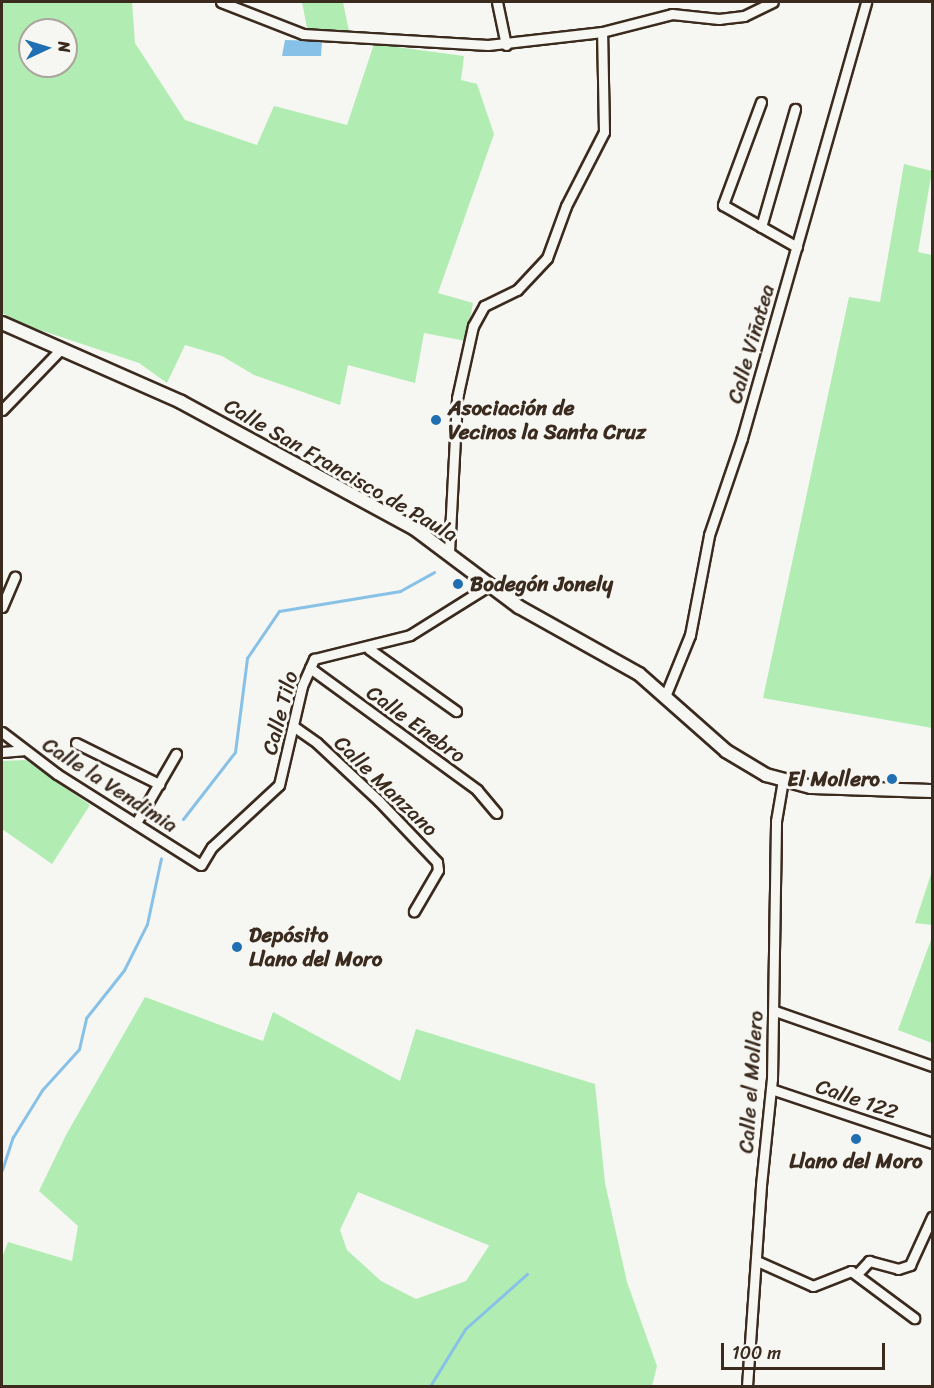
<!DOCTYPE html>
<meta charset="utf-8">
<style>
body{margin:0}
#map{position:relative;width:934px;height:1388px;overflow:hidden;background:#f6f6f2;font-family:Sriracha,sans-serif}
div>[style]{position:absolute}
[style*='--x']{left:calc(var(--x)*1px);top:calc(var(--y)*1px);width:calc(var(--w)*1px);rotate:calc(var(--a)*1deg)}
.green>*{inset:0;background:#b1edb3}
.water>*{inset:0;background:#88c1e7}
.stream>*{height:3px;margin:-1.5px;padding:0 1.5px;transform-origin:1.5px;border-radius:1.5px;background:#88c1e7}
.roads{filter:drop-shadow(2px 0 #3b2a1e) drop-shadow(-2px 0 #3b2a1e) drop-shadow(0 2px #3b2a1e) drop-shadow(0 -2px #3b2a1e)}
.street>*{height:9px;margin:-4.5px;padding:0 4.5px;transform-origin:4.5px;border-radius:4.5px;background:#f6f6f2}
.secondary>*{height:12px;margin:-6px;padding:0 6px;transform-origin:6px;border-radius:6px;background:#f6f6f2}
.dots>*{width:16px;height:16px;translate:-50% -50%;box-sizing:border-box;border:3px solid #f6f6f2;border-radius:50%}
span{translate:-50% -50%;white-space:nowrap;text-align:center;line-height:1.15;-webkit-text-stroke:6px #f6f6f2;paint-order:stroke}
.street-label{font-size:21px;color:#3b2a1e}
.poi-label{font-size:21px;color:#3b2a1e;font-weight:700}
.left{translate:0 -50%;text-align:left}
.right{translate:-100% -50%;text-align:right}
.frame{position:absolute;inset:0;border:3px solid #3b2a1e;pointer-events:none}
.north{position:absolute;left:18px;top:18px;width:60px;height:60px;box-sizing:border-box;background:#f6f6f2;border:2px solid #aba49d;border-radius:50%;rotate:86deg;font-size:16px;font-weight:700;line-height:24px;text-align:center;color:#3b2a1e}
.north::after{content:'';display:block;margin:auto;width:21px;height:27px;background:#1f6fb2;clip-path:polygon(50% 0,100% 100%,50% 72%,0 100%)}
.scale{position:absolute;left:721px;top:1343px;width:164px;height:27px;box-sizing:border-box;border:3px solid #3b2a1e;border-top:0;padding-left:8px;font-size:18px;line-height:21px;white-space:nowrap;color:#3b2a1e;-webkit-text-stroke:4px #f6f6f2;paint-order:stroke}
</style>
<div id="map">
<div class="green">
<div style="clip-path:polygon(evenodd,2px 2px,132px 2px,135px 43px,185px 120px,257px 145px,274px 106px,347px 125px,374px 44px,464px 56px,461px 80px,477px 84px,494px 134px,438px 293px,473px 303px,466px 341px,424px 333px,415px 383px,348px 365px,340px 405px,254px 375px,222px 356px,185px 345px,167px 383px,139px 363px,25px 325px,2px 313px,2px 2px,30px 30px,66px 30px,66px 66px,30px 66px,30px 30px)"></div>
<div style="clip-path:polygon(302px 2px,343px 2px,349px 31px,307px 28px)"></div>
<div style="clip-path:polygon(904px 164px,932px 171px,918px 252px,932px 255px,932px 728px,763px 698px,849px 297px,880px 302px)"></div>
<div style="clip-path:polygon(26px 760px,90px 805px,52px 864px,2px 829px,2px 761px)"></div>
<div style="clip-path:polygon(932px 871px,932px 925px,915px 923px)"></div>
<div style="clip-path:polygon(932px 937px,932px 1043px,898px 1030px)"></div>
<div style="clip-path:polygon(evenodd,145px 997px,263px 1041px,273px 1012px,400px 1081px,416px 1029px,595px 1084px,605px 1183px,627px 1282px,657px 1366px,652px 1386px,2px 1386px,2px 1258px,8px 1242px,72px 1261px,78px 1226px,39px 1191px,66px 1135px,145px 997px,358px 1192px,488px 1245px,489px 1246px,466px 1281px,416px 1299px,381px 1281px,347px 1250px,340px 1230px,358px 1192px)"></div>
</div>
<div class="water">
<div style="clip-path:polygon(285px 40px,322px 41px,321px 56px,282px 56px)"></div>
</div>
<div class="stream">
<div style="--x:183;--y:819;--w:85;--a:-52.2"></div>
<div style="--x:235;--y:752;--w:95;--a:-82.7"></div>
<div style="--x:247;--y:658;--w:57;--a:-55.8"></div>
<div style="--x:279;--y:611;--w:123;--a:-9.4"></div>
<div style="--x:400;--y:591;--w:39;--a:-29"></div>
<div style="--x:2;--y:1170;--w:35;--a:-72"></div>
<div style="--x:13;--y:1137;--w:55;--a:-58.3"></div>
<div style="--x:42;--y:1090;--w:55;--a:-47.9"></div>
<div style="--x:79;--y:1049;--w:32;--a:-77"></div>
<div style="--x:86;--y:1018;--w:61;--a:-51.6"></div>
<div style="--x:124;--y:970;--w:51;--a:-63.4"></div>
<div style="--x:147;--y:924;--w:67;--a:-78"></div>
<div style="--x:430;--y:1386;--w:67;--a:-58.4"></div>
<div style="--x:465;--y:1329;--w:83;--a:-41.6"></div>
</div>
<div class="roads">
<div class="street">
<div style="--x:221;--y:2;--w:88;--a:21.3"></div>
<div style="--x:303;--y:34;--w:185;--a:3.4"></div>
<div style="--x:488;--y:45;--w:115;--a:-6.5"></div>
<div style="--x:602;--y:32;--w:72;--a:-14.4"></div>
<div style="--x:672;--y:14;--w:47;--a:6.1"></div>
<div style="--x:719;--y:19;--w:25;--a:-7"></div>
<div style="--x:744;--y:16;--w:32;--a:-26"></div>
<div style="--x:497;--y:2;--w:44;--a:78.2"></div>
<div style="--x:761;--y:102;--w:110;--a:110.3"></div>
<div style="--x:723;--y:205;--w:85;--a:29.6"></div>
<div style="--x:761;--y:227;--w:123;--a:-73.9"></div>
<div style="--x:2;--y:410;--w:83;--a:-46"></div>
<div style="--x:449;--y:552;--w:154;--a:-87"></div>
<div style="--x:457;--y:398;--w:74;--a:-77.5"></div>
<div style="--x:473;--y:326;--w:23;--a:-61"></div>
<div style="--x:484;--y:306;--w:37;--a:-26"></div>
<div style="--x:517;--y:290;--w:44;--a:-46.8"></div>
<div style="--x:547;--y:258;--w:55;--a:-69.9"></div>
<div style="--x:566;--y:206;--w:83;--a:-62.8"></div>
<div style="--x:604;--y:132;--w:100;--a:-91.1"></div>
<div style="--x:2;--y:607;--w:33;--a:-67"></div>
<div style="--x:369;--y:649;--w:107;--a:35.5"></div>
<div style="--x:310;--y:668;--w:207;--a:36.1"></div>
<div style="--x:477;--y:790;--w:30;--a:50"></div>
<div style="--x:666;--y:694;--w:64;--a:-67.9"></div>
<div style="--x:690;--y:635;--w:102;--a:-79.2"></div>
<div style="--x:709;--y:535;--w:102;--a:-71.2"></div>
<div style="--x:742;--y:438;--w:453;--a:-74.1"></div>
<div style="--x:293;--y:726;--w:29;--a:35"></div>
<div style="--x:317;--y:743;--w:85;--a:43.1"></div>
<div style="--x:379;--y:801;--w:84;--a:46.4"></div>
<div style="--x:437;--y:862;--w:8;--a:83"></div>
<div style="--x:438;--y:870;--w:48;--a:120.3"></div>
<div style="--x:2;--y:732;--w:69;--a:37.4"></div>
<div style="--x:57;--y:774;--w:170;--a:32.3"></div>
<div style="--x:201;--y:865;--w:21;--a:-59"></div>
<div style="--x:212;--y:847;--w:91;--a:-42.8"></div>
<div style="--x:279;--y:785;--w:102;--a:-76.9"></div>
<div style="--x:302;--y:686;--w:30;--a:-66"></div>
<div style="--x:314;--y:659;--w:99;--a:-14"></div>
<div style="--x:410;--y:635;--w:94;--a:-32"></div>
<div style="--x:76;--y:743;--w:93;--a:26.3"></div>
<div style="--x:2;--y:752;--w:21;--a:-5"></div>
<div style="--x:136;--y:823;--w:80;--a:-59.9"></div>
<div style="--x:775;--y:1011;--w:166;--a:19.3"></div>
<div style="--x:771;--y:1089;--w:170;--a:18.5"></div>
<div style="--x:757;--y:1261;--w:61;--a:24.1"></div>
<div style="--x:813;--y:1286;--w:41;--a:-21.5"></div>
<div style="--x:851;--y:1271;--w:79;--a:36.7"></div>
<div style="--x:857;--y:1274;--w:18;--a:-47"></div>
<div style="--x:869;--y:1261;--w:30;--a:15"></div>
<div style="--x:898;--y:1269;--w:13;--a:-18"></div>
<div style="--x:910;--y:1265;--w:53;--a:-65.4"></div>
<div style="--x:747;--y:1386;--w:201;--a:-86"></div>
<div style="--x:761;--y:1185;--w:107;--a:-84.1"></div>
<div style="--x:772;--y:1079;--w:258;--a:-89.1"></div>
<div style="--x:776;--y:821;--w:42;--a:-80.3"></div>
</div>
<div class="secondary">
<div style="--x:2;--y:323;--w:196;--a:23.8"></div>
<div style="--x:181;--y:402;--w:266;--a:28.5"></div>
<div style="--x:415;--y:529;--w:130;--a:36.9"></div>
<div style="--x:519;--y:607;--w:137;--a:29.2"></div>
<div style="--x:639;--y:674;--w:116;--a:41.5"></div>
<div style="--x:726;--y:751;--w:47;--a:31"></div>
<div style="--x:766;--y:775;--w:47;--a:14.9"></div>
<div style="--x:811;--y:787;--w:121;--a:1.9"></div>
</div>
</div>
<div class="dots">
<div style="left:436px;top:420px;background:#1f6fb2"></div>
<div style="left:458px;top:584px;background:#1f6fb2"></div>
<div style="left:892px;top:779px;background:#1f6fb2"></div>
<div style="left:237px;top:947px;background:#1f6fb2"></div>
<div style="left:856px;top:1139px;background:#1f6fb2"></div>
</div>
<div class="street-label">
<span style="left:751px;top:344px;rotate:-74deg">Calle Viñatea</span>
<span style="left:341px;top:470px;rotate:30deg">Calle San Francisco de Paula</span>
<span style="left:280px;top:713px;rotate:-75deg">Calle Tilo</span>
<span style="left:416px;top:724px;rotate:36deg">Calle Enebro</span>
<span style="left:110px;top:785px;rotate:33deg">Calle la Vendimia</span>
<span style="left:386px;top:786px;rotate:44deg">Calle Manzano</span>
<span style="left:751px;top:1082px;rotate:-86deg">Calle el Mollero</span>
<span style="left:857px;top:1099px;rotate:19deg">Calle 122</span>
</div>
<div class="poi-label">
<span class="left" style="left:448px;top:420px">Asociación de<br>Vecinos la Santa Cruz</span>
<span class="left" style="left:470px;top:584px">Bodegón Jonely</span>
<span class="right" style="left:880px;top:779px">El Mollero</span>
<span class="left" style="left:249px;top:947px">Depósito<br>Llano del Moro</span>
<span style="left:856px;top:1161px">Llano del Moro</span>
</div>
<div class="frame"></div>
<div class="north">N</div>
<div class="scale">100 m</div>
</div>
